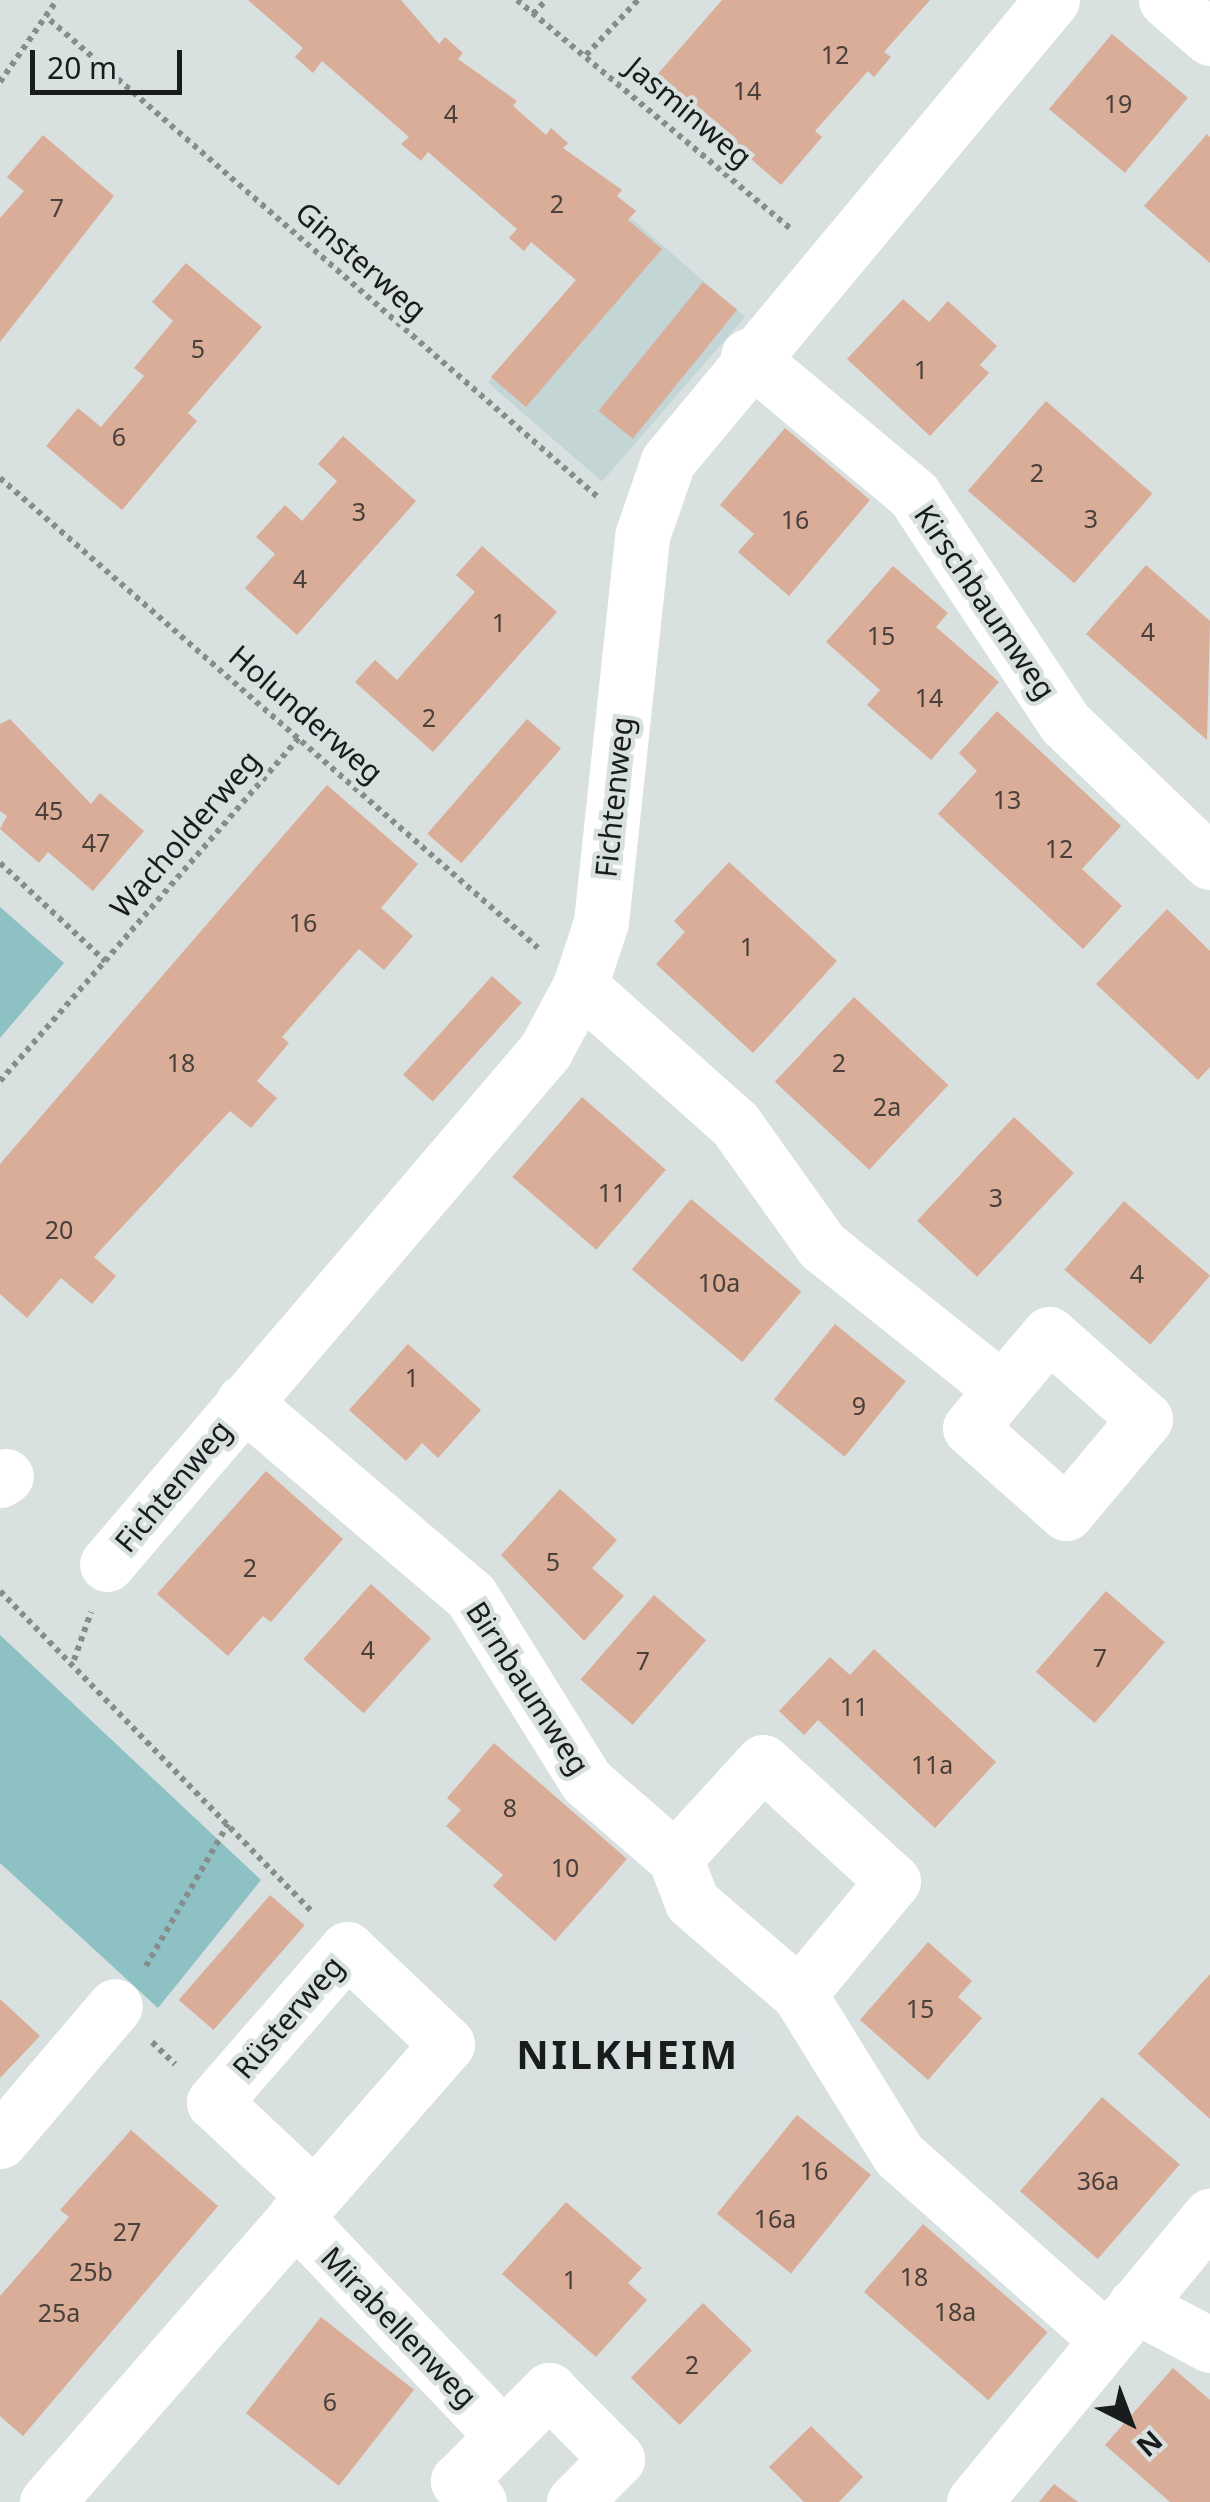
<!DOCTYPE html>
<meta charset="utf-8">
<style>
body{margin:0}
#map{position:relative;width:1210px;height:2502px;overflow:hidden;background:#d8e0e0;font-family:"Noto Sans",sans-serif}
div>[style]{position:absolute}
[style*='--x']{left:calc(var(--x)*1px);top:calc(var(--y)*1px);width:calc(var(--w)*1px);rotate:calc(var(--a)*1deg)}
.built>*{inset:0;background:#c4d5d6;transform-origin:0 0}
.green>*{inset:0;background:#8dc1c3}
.building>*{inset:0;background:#d9ad98;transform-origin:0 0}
.path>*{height:6px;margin-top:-3px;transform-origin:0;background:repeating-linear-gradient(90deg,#878d8d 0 5px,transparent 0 10px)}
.minor>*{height:55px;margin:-27.5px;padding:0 27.5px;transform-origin:27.5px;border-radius:27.5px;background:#fff}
span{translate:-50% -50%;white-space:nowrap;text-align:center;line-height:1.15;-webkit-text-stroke:9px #d8e0e0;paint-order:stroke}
.number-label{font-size:25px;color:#49403b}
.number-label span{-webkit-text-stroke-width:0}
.street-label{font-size:30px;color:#191c1c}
.district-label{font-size:40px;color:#191c1c;font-weight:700;letter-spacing:2.5px}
.north{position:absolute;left:1080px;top:2372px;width:100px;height:100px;-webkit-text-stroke:8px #d8e0e0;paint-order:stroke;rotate:138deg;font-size:28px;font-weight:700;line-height:40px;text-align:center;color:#191c1c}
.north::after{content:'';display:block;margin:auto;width:35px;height:45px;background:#191c1c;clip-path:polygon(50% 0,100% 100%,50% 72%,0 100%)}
.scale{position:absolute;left:30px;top:50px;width:152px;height:45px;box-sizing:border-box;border:5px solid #191c1c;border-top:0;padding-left:12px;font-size:30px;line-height:35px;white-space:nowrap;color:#191c1c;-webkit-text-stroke:8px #d8e0e0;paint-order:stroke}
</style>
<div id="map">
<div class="built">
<div style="left:631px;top:218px;width:151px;height:218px;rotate:41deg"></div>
</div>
<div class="green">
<div style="clip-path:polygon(0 907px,64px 963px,0 1038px)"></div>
<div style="clip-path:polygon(0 1635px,261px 1880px,158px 2008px,0 1863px)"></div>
</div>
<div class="building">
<div style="clip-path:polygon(248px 0,401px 0,439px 44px,445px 37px,463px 53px,458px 59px,517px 101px,513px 106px,546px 135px,551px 128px,568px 143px,563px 148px,622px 190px,617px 196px,636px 211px,628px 220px,662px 249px,526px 407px,491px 377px,576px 280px,531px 242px,524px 251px,509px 238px,517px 229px,428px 152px,421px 161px,401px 144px,409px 137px,322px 61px,313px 73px,295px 57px,303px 48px)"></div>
<div style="clip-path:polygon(722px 0,930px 0,884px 52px,891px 57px,874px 77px,868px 71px,815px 131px,822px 137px,781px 185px,656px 76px)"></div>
<div style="left:1112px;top:34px;width:99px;height:98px;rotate:40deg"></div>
<div style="clip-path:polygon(1207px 134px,1210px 137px,1210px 263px,1144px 206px)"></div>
<div style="clip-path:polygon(43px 135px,114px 196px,0 342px,0 218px,24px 191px,7px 177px)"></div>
<div style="clip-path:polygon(186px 263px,262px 327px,188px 413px,197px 421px,122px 510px,46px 446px,78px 408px,101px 427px,144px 376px,134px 368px,173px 321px,152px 302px)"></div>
<div style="left:703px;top:282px;width:44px;height:166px;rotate:39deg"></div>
<div style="clip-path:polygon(903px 299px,929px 322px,948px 301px,997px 346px,980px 365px,989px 373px,930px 436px,847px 359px)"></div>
<div style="left:1046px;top:401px;width:141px;height:119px;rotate:41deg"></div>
<div style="clip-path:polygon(785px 428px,870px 500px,789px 596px,738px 552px,754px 534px,720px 505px)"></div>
<div style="clip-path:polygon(343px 436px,416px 501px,297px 635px,245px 588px,275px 554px,256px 537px,285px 505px,302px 521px,337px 481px,318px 464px)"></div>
<div style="clip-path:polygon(482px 546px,557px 612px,433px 752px,355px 682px,375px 660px,397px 680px,475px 592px,456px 575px)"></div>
<div style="clip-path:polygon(1146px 565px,1210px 621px,1207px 740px,1086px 634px)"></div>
<div style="clip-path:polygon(893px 566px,948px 613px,936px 627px,999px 682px,931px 760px,867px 705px,880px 690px,826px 642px)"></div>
<div style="clip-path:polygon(997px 711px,1121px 826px,1082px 869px,1122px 906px,1083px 949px,938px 814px,977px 771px,959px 753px)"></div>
<div style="clip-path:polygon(10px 719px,91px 804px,100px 793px,144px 831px,93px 891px,48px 852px,39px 863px,0 829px,7px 816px,0 811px,0 724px)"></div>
<div style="left:527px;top:719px;width:45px;height:152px;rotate:41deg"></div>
<div style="clip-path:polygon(327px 785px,418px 864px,381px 908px,413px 936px,384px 970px,359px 949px,282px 1037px,289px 1043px,257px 1081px,277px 1098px,251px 1128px,230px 1111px,94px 1257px,116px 1276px,92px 1304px,61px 1278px,27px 1318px,0 1294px,0 1164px)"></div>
<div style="clip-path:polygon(729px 862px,837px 961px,753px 1053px,656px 964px,685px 932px,674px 921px)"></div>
<div style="clip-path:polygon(1167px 909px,1210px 951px,1210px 1067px,1198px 1080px,1096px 984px)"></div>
<div style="left:492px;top:976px;width:40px;height:133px;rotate:42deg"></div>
<div style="left:854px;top:997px;width:129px;height:116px;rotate:43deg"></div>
<div style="left:582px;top:1097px;width:111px;height:106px;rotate:41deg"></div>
<div style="left:1014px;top:1117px;width:82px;height:142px;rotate:43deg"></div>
<div style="left:691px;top:1199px;width:144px;height:92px;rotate:40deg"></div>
<div style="left:1124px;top:1201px;width:114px;height:91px;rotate:41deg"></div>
<div style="left:835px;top:1324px;width:91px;height:97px;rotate:39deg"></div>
<div style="clip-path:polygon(408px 1344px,481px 1410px,438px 1458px,422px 1443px,406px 1461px,349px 1410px)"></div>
<div style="clip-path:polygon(266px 1471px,343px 1539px,271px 1622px,263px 1616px,228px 1656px,157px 1594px)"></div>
<div style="clip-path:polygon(560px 1489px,617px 1540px,592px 1568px,624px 1596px,584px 1641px,501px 1555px)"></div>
<div style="left:371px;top:1584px;width:81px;height:101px;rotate:42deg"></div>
<div style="left:1106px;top:1591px;width:78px;height:107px;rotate:41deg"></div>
<div style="left:654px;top:1595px;width:69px;height:112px;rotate:41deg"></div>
<div style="clip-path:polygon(874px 1649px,996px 1762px,935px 1828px,818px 1720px,804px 1735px,779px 1711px,830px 1657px,850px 1675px)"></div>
<div style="clip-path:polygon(494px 1743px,627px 1859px,555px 1941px,493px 1886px,503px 1875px,446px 1826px,461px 1810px,447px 1798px)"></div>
<div style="left:270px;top:1895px;width:46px;height:139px;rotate:41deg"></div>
<div style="clip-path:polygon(928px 1942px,972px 1981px,958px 1997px,982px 2018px,928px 2080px,860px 2020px)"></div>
<div style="clip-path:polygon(1210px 1974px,1210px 2119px,1138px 2054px)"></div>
<div style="clip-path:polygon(0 1999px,40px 2036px,0 2078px)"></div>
<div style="left:1102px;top:2097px;width:103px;height:125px;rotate:41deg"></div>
<div style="left:797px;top:2115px;width:95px;height:127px;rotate:39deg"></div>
<div style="clip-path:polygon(131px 2130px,218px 2206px,23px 2436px,0 2416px,0 2296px,69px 2217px,60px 2210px)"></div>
<div style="clip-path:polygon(566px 2202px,642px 2268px,628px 2283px,647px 2300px,596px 2357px,502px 2274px)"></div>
<div style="left:923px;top:2224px;width:165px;height:90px;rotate:41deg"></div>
<div style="left:703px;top:2303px;width:68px;height:104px;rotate:44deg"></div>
<div style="left:321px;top:2317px;width:118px;height:122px;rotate:38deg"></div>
<div style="clip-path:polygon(1173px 2368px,1210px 2400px,1210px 2502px,1170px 2502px,1105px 2445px)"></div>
<div style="clip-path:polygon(811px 2426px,863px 2477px,839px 2502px,804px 2502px,769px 2467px)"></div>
<div style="clip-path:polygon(1054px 2484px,1078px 2502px,1039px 2502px)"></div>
</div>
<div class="path">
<div style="--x:517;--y:0;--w:360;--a:39.9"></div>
<div style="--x:533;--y:14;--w:19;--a:-47"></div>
<div style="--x:50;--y:20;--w:729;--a:41.05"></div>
<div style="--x:586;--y:55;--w:76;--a:-46.6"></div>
<div style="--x:0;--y:82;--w:100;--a:-55.2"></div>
<div style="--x:0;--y:478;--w:714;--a:41.14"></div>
<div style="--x:0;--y:863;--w:144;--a:43"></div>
<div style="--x:105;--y:961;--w:297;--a:-49"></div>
<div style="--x:0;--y:1081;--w:159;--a:-48.8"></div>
<div style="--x:0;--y:1591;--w:448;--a:45.8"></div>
<div style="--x:74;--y:1660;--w:51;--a:-70.5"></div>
<div style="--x:146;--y:1966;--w:164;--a:-60"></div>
<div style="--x:152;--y:2042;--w:32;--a:44"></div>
</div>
<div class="minor">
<div style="--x:1166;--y:0;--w:58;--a:40.8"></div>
<div style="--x:748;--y:356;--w:217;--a:39.9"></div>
<div style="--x:914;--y:495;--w:273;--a:56.5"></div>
<div style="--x:1065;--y:723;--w:201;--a:43.8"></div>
<div style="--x:580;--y:986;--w:208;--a:41.7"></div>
<div style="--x:735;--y:1124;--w:150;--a:54.5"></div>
<div style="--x:822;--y:1246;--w:230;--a:38.5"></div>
<div style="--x:1002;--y:1389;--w:50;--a:129.4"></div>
<div style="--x:970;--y:1428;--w:128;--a:41.5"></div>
<div style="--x:1066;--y:1513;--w:123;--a:-50"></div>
<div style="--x:1145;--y:1419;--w:128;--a:-138.5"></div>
<div style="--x:1049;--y:1334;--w:72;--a:130.5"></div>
<div style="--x:243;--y:1402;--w:299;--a:40.4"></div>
<div style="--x:471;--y:1596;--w:218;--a:58.1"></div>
<div style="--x:586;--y:1781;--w:118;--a:40.9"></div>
<div style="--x:675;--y:1858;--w:47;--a:68.9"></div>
<div style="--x:692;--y:1902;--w:141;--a:40.7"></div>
<div style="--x:799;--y:1994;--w:190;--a:58.2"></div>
<div style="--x:899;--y:2155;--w:276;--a:41.6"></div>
<div style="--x:0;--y:1480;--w:7;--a:-34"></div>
<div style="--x:107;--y:1564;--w:675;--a:-49.51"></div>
<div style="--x:545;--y:1051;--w:74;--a:-61.7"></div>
<div style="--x:580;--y:986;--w:67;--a:-71.8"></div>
<div style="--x:601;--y:922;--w:388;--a:-83.9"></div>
<div style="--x:642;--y:536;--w:79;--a:-70.9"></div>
<div style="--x:668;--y:461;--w:600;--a:-50.21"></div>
<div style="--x:675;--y:1858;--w:130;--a:-47.5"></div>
<div style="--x:763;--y:1762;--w:176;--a:42.5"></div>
<div style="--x:893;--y:1881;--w:147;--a:129.8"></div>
<div style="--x:0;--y:2141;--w:177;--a:-49.6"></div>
<div style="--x:295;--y:2217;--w:302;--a:46.5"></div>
<div style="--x:1135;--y:2305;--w:85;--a:28.1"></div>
<div style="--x:47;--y:2502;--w:608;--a:-48.87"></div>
<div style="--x:447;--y:2044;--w:138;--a:-136.5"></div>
<div style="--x:347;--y:1949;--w:203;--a:131"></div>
<div style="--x:214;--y:2102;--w:137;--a:43.2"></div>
<div style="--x:479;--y:2502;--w:30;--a:-135"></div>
<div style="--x:458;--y:2481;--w:129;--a:-45"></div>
<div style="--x:549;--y:2390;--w:97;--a:45.4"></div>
<div style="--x:617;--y:2459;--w:61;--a:135"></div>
<div style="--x:974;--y:2502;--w:371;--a:-50.5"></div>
</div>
<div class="number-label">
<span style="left:835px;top:54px">12</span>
<span style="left:747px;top:90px">14</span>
<span style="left:1118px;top:103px">19</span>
<span style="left:451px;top:113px">4</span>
<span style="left:557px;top:203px">2</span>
<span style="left:57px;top:207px">7</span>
<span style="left:198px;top:348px">5</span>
<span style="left:921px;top:369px">1</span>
<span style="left:119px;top:436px">6</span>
<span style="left:1037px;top:472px">2</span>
<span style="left:359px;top:511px">3</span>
<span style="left:1091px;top:518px">3</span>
<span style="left:795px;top:519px">16</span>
<span style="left:300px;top:578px">4</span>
<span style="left:499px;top:622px">1</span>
<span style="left:1148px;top:631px">4</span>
<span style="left:881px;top:635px">15</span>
<span style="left:929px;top:697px">14</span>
<span style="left:429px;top:717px">2</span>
<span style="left:1007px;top:799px">13</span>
<span style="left:49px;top:810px">45</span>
<span style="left:96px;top:842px">47</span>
<span style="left:1059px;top:848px">12</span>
<span style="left:303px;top:922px">16</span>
<span style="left:747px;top:946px">1</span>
<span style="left:181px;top:1062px">18</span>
<span style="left:839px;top:1062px">2</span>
<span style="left:887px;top:1106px">2a</span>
<span style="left:612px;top:1192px">11</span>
<span style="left:996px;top:1197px">3</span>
<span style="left:59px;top:1229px">20</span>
<span style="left:1137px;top:1273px">4</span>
<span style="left:719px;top:1282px">10a</span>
<span style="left:412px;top:1377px">1</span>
<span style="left:859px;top:1405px">9</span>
<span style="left:553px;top:1561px">5</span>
<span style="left:250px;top:1567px">2</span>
<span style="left:368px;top:1649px">4</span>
<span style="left:1100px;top:1657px">7</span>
<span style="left:643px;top:1660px">7</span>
<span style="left:854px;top:1706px">11</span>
<span style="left:932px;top:1764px">11a</span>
<span style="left:510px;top:1807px">8</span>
<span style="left:565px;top:1867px">10</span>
<span style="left:920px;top:2008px">15</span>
<span style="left:814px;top:2170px">16</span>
<span style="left:1098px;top:2180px">36a</span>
<span style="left:775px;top:2218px">16a</span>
<span style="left:127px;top:2231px">27</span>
<span style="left:91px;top:2271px">25b</span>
<span style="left:914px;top:2276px">18</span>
<span style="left:570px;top:2279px">1</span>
<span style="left:955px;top:2311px">18a</span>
<span style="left:59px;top:2312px">25a</span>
<span style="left:692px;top:2364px">2</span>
<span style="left:330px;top:2401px">6</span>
</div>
<div class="street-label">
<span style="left:689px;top:112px;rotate:40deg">Jasminweg</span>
<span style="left:361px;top:261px;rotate:41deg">Ginsterweg</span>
<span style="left:985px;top:602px;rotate:56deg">Kirschbaumweg</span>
<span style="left:306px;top:714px;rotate:41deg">Holunderweg</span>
<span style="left:614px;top:797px;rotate:-84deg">Fichtenweg</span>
<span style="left:185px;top:834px;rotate:-49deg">Wacholderweg</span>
<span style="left:173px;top:1486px;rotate:-50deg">Fichtenweg</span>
<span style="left:528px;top:1688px;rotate:57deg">Birnbaumweg</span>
<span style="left:288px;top:2017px;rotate:-49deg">Rüsterweg</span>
<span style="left:399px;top:2327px;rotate:46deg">Mirabellenweg</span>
</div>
<div class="district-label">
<span style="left:628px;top:2054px">NILKHEIM</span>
</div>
<div class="north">N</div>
<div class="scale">20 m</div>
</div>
